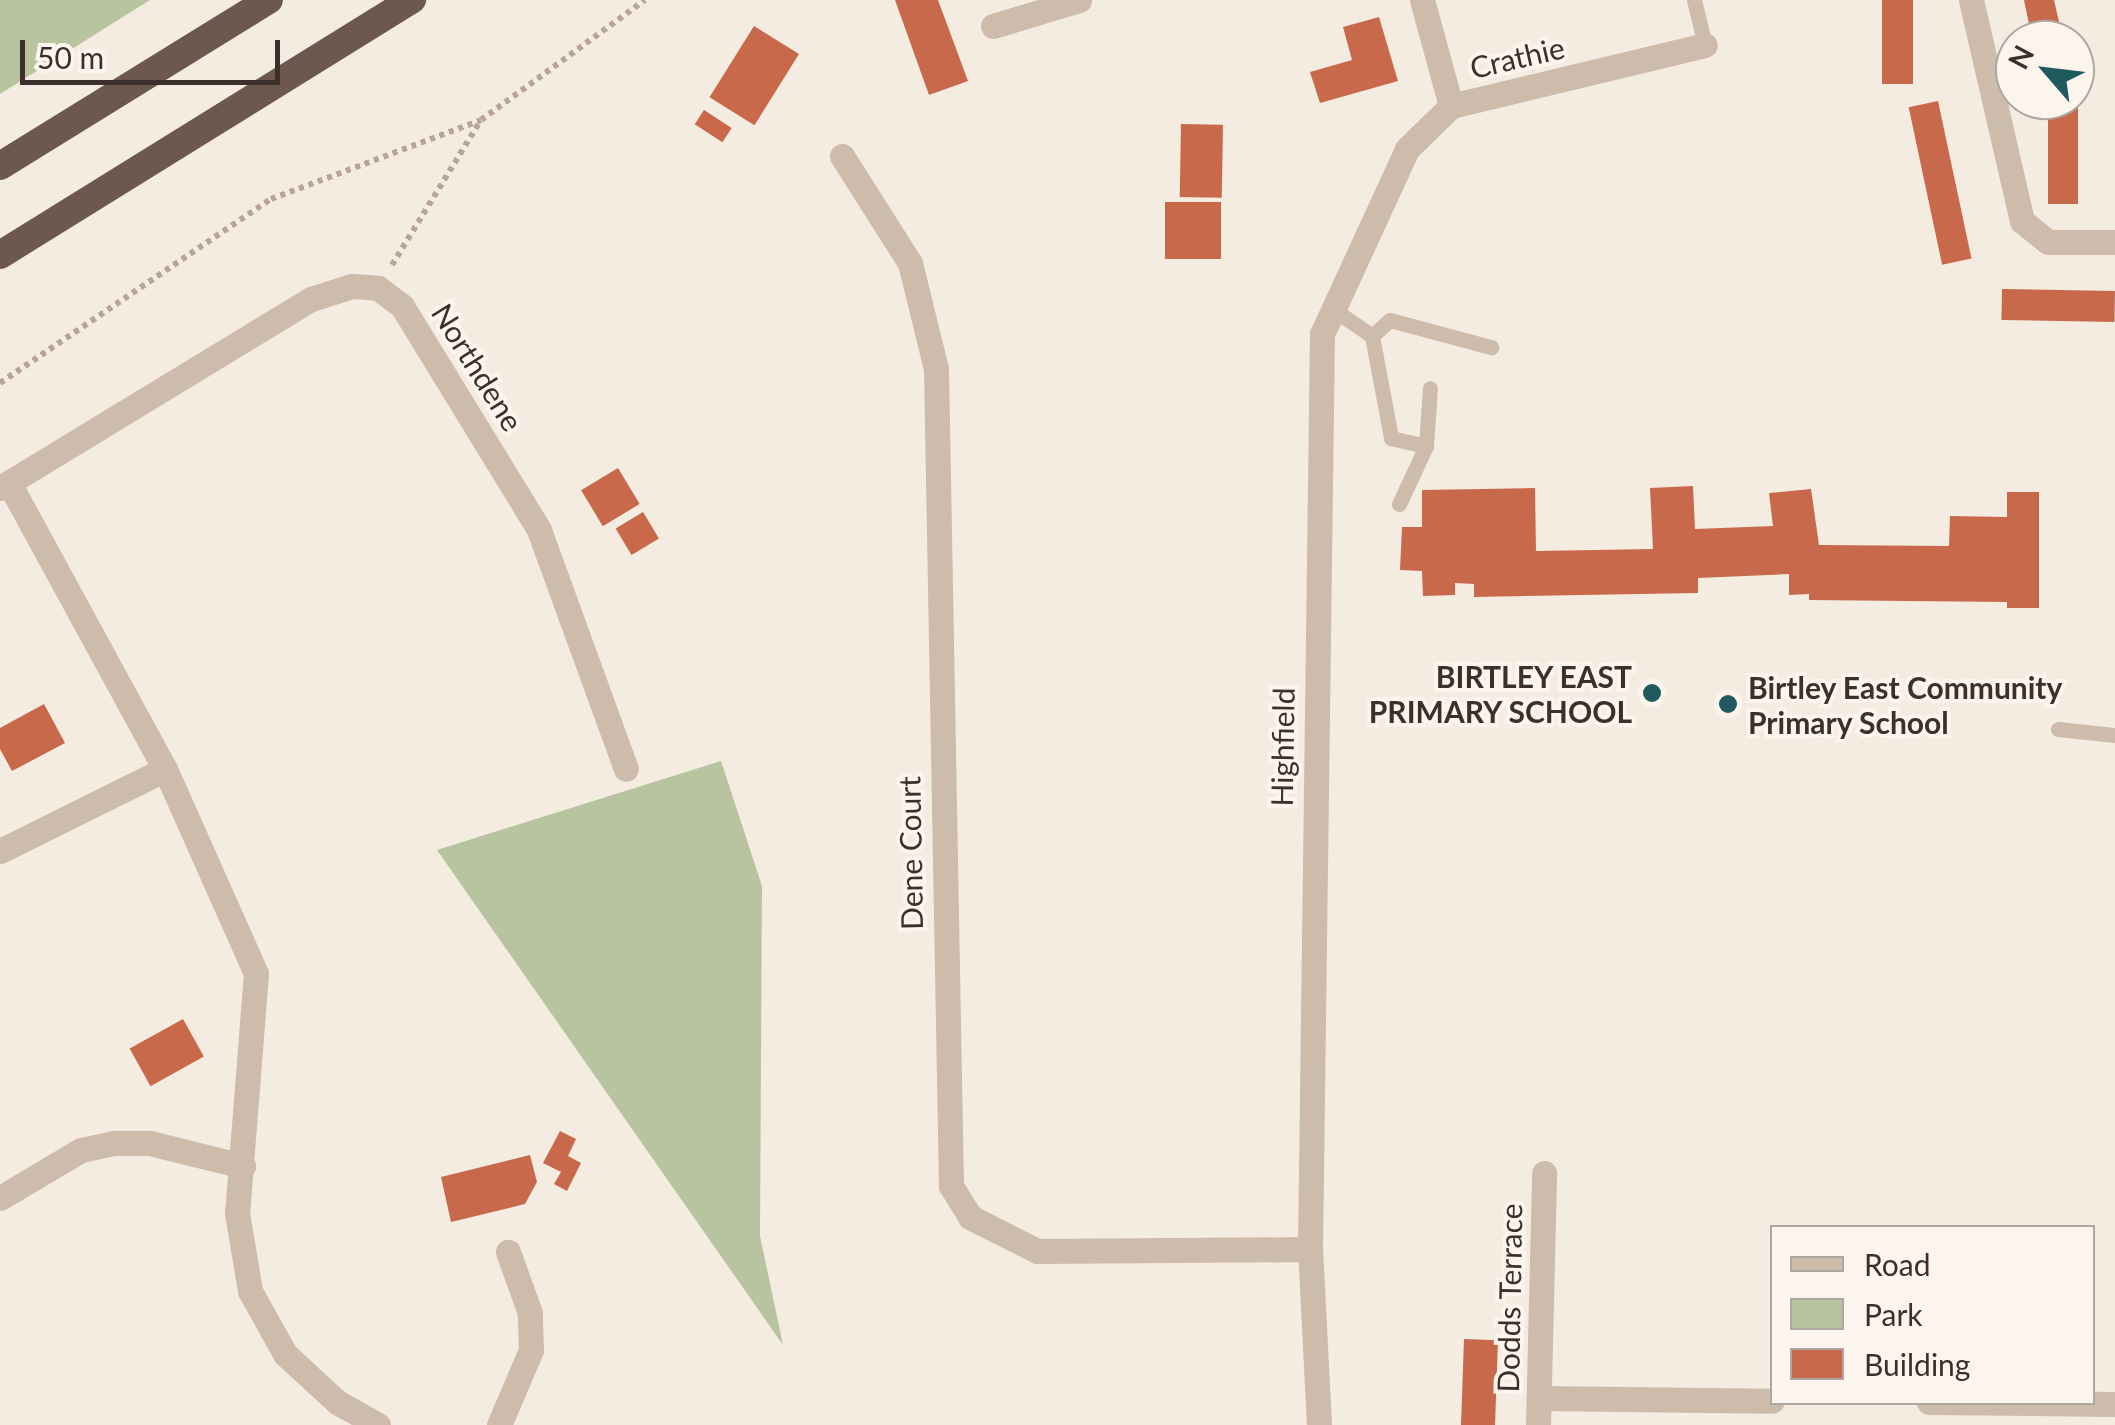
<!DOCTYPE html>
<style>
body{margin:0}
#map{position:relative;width:2115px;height:1425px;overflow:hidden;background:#f4ebe1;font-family:Lato,sans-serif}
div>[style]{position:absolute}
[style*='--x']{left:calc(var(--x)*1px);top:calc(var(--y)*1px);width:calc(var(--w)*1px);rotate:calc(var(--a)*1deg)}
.green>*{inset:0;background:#b8c4a0}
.building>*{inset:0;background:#c8694b;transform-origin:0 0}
.path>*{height:6px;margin-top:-3px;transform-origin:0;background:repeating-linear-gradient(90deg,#b9a596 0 5px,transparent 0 10px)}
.service>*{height:15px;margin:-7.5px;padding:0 7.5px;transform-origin:7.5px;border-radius:7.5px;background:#cdbbac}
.minor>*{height:25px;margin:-12.5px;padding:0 12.5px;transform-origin:12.5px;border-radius:12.5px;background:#cdbbac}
.trunk>*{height:28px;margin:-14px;padding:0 14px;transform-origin:14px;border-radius:14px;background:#6c584f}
.dots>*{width:28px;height:28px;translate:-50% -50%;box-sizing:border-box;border:5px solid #fbf5ee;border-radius:50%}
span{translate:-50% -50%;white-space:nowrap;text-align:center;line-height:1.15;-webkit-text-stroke:8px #fbf5ee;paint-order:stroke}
.street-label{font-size:30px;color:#3b302b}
.poi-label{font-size:30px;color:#3b302b;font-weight:700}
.right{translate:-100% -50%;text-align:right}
.left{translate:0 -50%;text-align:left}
.legend{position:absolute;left:1770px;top:1225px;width:325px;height:180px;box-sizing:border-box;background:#fbf5ee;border:2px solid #aea6a0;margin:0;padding:12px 18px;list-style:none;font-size:30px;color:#3b302b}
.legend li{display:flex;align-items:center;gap:20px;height:50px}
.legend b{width:50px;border:2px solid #aea6a0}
.north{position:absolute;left:1995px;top:20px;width:100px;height:100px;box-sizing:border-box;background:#fbf5ee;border:2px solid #aea6a0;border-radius:50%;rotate:298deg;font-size:28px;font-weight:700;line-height:40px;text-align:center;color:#3b302b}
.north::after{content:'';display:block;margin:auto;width:35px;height:45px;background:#1f5a5e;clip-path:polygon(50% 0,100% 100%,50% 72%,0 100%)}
.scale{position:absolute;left:20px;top:40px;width:260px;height:45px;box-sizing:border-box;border:5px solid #3b302b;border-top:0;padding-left:12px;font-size:30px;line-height:35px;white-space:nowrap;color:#3b302b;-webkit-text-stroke:8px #fbf5ee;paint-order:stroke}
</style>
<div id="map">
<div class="green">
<div style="clip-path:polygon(0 0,150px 0,0 94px)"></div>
<div style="clip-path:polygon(721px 761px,762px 886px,760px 1236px,783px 1345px,437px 850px)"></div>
</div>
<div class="building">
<div style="clip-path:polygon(895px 0,938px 0,968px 81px,929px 95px)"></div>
<div style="left:1882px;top:0;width:31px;height:84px"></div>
<div style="clip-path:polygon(2024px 0,2054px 0,2059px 22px,2030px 29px)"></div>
<div style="clip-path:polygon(1379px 17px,1398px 81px,1320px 103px,1310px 72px,1352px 60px,1343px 27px)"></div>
<div style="left:754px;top:26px;width:53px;height:84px;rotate:32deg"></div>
<div style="left:2048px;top:100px;width:30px;height:104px"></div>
<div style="left:1938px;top:101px;width:161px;height:30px;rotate:78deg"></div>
<div style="left:704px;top:110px;width:33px;height:17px;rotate:33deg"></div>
<div style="left:1181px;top:124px;width:42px;height:73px;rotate:1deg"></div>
<div style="left:1165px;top:202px;width:56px;height:57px"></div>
<div style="left:2002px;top:289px;width:113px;height:31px;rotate:1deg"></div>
<div style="left:618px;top:468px;width:42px;height:43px;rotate:59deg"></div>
<div style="clip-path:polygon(1693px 486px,1695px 529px,1773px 526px,1769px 493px,1811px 489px,1819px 545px,1949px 546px,1950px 516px,2007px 517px,2007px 492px,2039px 492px,2039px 608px,2007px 608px,2007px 602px,1809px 600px,1809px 594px,1789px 595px,1789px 574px,1698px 578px,1698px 593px,1474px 597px,1474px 584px,1455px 583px,1455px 595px,1423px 596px,1422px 571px,1400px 570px,1402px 527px,1422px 527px,1422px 490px,1535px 488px,1536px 551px,1653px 549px,1650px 488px)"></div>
<div style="left:643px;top:512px;width:31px;height:32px;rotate:59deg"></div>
<div style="clip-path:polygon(44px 704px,65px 743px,12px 771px,0 749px,0 728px)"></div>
<div style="left:183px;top:1019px;width:43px;height:61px;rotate:61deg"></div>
<div style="clip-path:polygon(560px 1131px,576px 1139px,568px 1156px,581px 1163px,567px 1191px,554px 1184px,561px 1172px,543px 1163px)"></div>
<div style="clip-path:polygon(530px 1155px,537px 1182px,525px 1204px,451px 1222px,441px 1177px)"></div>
<div style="left:1464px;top:1339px;width:34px;height:86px;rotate:2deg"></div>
</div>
<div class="path">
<div style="--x:392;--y:265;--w:170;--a:-58.5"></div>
<div style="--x:481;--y:120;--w:203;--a:-36.2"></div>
<div style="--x:0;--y:383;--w:328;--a:-34.2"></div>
<div style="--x:271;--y:199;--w:224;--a:-20.6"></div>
</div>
<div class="service">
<div style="--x:1694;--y:0;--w:46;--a:76.3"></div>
<div style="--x:1333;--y:309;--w:47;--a:34.7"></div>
<div style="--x:1372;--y:336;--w:104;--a:79.4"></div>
<div style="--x:1391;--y:438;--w:36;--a:13"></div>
<div style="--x:1372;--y:336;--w:24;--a:-42"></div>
<div style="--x:1390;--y:320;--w:105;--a:15"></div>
<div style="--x:1399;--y:504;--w:64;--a:-65"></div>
<div style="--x:1426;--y:446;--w:58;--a:-86.1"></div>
<div style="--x:2058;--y:729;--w:57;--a:6"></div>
</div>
<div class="minor">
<div style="--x:1422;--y:0;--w:110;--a:74.7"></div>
<div style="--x:1971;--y:0;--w:227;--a:77"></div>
<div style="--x:2022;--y:221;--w:33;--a:39"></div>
<div style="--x:2048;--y:242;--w:67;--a:0"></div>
<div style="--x:993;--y:26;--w:90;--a:-16.8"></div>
<div style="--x:1451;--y:106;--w:261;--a:-13.5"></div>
<div style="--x:842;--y:156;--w:127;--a:57.6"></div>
<div style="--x:910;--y:263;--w:109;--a:76.2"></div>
<div style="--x:936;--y:369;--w:817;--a:88.95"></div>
<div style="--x:951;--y:1186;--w:36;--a:58"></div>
<div style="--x:970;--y:1217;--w:75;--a:26.9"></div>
<div style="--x:1037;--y:1251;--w:273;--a:-0.4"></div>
<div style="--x:9;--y:483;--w:326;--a:61.4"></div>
<div style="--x:165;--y:769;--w:223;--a:66"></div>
<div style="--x:256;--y:973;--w:241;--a:94.5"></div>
<div style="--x:237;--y:1213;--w:79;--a:80.5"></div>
<div style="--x:250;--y:1291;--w:72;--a:60.9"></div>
<div style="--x:285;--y:1354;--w:71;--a:42.7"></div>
<div style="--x:337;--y:1402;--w:47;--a:29.3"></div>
<div style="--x:0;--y:488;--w:364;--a:-31.3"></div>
<div style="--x:311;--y:299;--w:43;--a:-17.6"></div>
<div style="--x:352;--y:286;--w:26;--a:4"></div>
<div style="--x:378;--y:288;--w:30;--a:37"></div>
<div style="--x:402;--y:306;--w:263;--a:58.5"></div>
<div style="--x:539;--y:530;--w:254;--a:70"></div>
<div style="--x:0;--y:851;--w:184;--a:-26.4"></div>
<div style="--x:0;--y:1198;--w:94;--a:-30.7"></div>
<div style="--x:81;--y:1150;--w:33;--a:-12"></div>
<div style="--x:113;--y:1143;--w:37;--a:0"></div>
<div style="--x:150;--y:1143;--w:96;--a:13.9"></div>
<div style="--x:1539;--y:1398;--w:233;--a:0.7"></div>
<div style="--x:1929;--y:1402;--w:186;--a:0.6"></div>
<div style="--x:499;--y:1425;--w:82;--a:-66.9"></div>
<div style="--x:531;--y:1350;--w:37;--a:-92"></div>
<div style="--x:530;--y:1313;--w:65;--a:-109.8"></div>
<div style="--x:1319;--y:1425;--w:176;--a:-92.9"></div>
<div style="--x:1310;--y:1249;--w:915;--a:-89.25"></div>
<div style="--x:1322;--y:334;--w:204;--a:-65.3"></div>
<div style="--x:1407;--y:149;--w:62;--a:-44.3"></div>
<div style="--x:1538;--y:1425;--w:252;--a:-88.6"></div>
</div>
<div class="trunk">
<div style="--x:0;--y:166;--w:316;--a:-31.7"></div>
<div style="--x:0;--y:255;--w:485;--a:-31.8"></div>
</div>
<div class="dots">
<div style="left:1652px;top:693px;background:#1f5a5e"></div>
<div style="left:1728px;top:704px;background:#1f5a5e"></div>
</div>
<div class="street-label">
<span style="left:1517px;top:57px;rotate:-13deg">Crathie</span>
<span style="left:478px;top:367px;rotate:58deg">Northdene</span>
<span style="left:1282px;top:747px;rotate:-89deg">Highfield</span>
<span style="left:910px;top:853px;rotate:-91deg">Dene Court</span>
<span style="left:1509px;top:1298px;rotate:-89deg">Dodds Terrace</span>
</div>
<div class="poi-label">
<span class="right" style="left:1632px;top:693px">BIRTLEY EAST<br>PRIMARY SCHOOL</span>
<span class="left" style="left:1748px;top:704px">Birtley East Community<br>Primary School</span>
</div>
<ul class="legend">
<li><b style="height:12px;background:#cdbbac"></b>Road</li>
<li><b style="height:28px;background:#b8c4a0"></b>Park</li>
<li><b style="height:28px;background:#c8694b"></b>Building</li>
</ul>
<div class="north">N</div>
<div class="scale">50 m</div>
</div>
